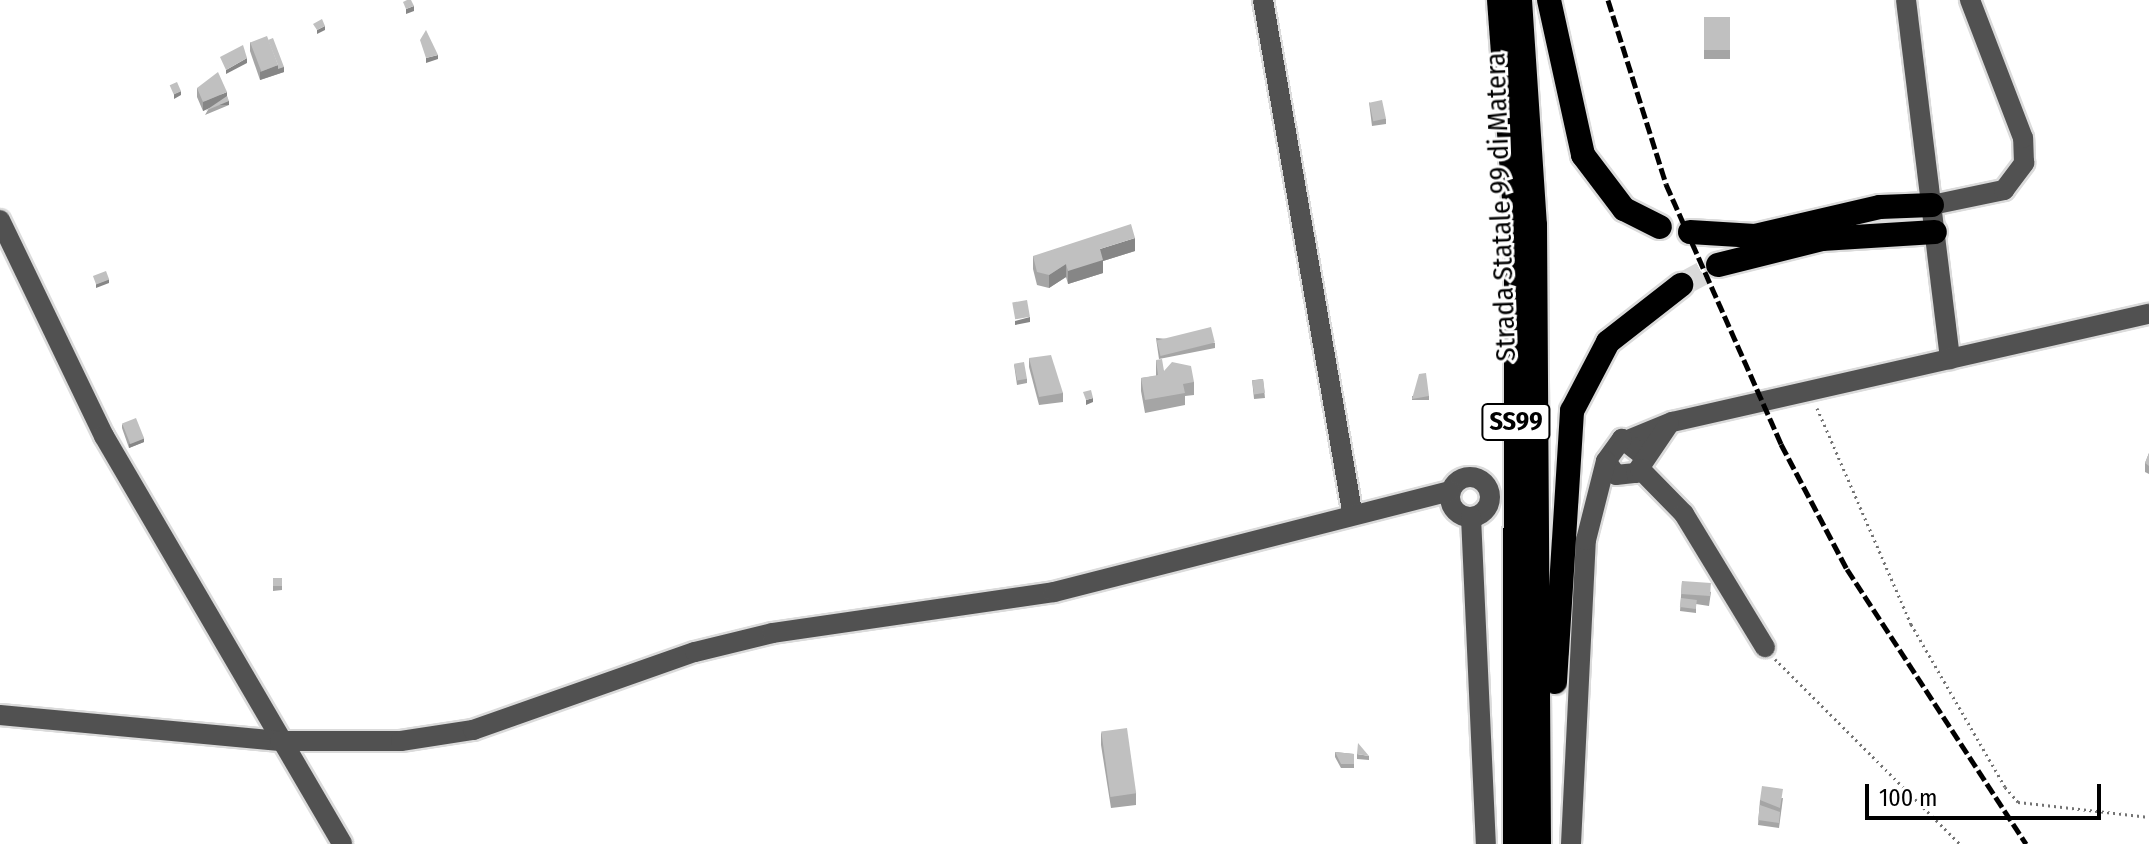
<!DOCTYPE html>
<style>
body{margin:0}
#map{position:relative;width:2149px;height:844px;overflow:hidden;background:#fff;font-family:"Fira Sans Condensed",sans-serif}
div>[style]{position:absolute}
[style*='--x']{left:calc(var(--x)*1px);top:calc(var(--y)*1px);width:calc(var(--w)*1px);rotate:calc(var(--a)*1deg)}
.highway-tunnel>*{height:24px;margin-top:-12px;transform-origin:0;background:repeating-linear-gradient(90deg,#d9d9d9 0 24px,transparent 0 36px)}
.path>*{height:3px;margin-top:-1.5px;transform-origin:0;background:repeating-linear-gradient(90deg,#737373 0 2px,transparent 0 6px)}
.roads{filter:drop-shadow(2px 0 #dbdbdb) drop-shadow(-2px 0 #dbdbdb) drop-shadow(0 2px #dbdbdb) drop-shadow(0 -2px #dbdbdb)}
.minor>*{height:20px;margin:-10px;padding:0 10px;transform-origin:10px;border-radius:10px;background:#515151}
.minor>.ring{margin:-10px;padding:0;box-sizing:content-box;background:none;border:20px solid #515151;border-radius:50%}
.highway>*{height:24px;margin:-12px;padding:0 12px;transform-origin:12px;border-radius:12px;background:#000}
.rail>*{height:5px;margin-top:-2.5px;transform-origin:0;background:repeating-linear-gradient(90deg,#000 0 12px,transparent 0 16px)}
.wall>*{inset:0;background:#a5a5a5;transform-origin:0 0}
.shaded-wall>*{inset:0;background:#868686;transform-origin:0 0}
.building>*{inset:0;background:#c0c0c0;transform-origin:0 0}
span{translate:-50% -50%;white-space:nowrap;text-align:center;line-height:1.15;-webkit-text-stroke:6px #fff;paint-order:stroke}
.shield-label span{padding:2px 6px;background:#fff;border:2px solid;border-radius:6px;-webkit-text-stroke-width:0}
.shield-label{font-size:26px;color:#000;font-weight:700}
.street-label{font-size:28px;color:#000}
.scale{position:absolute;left:1865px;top:784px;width:236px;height:36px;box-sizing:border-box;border:4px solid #000;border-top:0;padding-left:10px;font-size:24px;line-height:28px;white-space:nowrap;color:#000;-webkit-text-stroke:6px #fff;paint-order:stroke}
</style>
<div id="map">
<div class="highway-tunnel">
<div style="--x:1681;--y:285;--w:42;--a:-28.4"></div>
</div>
<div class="path">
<div style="--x:1817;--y:408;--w:236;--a:66.5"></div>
<div style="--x:1911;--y:624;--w:188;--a:60"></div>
<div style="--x:2005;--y:787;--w:20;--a:49"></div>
<div style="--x:2018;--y:802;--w:132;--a:6.5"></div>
<div style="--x:1775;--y:659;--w:262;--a:45"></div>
</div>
<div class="roads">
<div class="minor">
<div style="--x:1263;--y:0;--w:519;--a:80.12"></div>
<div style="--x:1906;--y:0;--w:362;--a:83"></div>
<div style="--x:1932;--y:205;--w:74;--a:-11.8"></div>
<div style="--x:2004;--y:190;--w:34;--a:-53"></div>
<div style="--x:2024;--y:163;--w:25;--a:-92"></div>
<div style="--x:2023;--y:138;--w:148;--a:-111"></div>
<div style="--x:0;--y:220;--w:240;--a:64.3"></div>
<div style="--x:104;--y:436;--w:472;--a:59.7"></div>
<div style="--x:1628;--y:440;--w:48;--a:-22.2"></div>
<div style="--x:1672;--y:422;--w:489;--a:-12.8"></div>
<div style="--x:1644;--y:456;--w:28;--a:-142"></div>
<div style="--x:1622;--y:439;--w:27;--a:126"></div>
<div style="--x:1606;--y:461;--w:17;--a:54"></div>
<div style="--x:1616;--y:475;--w:20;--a:-6"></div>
<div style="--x:1636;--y:473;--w:59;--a:-56"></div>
<div style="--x:1640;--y:469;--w:63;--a:45.6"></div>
<div style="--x:1684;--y:514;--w:156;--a:58.7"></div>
<div class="ring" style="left:1450px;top:477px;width:20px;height:20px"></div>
<div style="--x:1471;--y:517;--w:327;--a:87.4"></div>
<div style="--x:0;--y:715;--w:281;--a:5.3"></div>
<div style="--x:280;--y:741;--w:121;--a:0"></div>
<div style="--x:401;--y:741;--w:73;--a:-8.7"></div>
<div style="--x:473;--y:730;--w:235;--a:-19.4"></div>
<div style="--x:695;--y:652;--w:80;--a:-13.7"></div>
<div style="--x:773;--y:633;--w:284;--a:-8.3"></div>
<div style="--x:1054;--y:592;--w:409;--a:-14.3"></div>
<div style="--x:1571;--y:844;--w:304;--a:-87.2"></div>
<div style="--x:1586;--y:540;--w:81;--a:-75.8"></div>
</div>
<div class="highway">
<div style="--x:1499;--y:0;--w:225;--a:85.7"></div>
<div style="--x:1516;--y:224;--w:620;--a:90.09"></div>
<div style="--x:1520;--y:0;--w:225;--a:86.2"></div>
<div style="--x:1535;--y:225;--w:619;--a:89.63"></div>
<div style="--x:1549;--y:0;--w:159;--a:77.6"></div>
<div style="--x:1583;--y:155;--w:68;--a:52.8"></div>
<div style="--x:1624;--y:209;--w:40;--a:26.6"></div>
<div style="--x:1690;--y:232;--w:65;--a:3.5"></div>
<div style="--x:1755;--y:236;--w:128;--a:-13.1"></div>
<div style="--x:1880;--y:207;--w:52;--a:-2.2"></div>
<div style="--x:1718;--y:265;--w:107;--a:-14"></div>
<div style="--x:1822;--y:239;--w:113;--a:-3.5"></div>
<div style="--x:1555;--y:682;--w:272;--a:-86.4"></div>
<div style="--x:1572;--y:411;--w:78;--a:-62.4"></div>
<div style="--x:1608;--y:342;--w:93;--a:-38"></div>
</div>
</div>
<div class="rail">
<div style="--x:1608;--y:0;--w:193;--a:72.5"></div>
<div style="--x:1666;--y:184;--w:284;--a:66.1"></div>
<div style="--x:1781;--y:444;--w:141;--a:62.2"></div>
<div style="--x:1847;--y:569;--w:328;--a:56.9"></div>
</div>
<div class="wall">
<div style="left:1730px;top:17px;width:42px;height:26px;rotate:90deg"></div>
<div style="clip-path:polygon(250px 42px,284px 72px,260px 80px,250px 51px)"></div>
<div style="clip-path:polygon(197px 88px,227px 96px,229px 105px,205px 115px,209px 108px,203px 111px,197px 97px)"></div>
<div style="clip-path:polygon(1369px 102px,1386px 119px,1386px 124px,1372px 126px)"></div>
<div style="clip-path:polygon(1135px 251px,1103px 261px,1103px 273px,1068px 284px,1066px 277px,1049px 288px,1037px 285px,1033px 269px,1033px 256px)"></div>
<div style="clip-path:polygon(1156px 338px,1215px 343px,1215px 348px,1159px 359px)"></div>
<div style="clip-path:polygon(1029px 358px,1063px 393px,1063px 402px,1039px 405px,1029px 367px)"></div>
<div style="clip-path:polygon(1156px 360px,1164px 371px,1194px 382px,1194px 395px,1185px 396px,1185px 405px,1145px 413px,1141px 391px,1141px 378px,1156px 376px)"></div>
<div style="clip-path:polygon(1014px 364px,1027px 379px,1027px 383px,1017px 385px)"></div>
<div style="left:1263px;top:379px;width:19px;height:11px;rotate:84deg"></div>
<div style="left:1429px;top:396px;width:4px;height:17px;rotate:90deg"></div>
<div style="clip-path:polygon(122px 424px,144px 442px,129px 448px,122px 428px)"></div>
<div style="clip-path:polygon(2149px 453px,2149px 474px,2145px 472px,2145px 463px)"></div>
<div style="clip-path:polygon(273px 579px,282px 586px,282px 590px,273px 591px)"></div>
<div style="clip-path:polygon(1682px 581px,1711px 592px,1709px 606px,1696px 604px,1696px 613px,1680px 611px)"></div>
<div style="clip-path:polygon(1101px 732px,1136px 793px,1136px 805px,1111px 808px,1101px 745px)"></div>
<div style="clip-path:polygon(1335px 752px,1354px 754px,1354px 768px,1341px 768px,1335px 757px)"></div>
<div style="clip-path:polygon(1357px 754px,1369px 756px,1369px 760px,1357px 759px)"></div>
<div style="clip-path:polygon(1783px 798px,1779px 828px,1758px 825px,1760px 800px)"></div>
</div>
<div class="shaded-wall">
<div style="clip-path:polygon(414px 6px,414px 11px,406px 14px,406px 9px)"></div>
<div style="clip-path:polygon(325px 26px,325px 30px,317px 34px,317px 30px)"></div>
<div style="clip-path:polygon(438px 55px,438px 59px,426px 63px,426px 58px)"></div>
<div style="clip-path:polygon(247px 58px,247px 63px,226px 74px,226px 70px)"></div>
<div style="clip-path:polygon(278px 65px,284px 67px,284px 72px,260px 80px,260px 72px)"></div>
<div style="clip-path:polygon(181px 91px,181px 95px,174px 99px,174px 94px)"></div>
<div style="clip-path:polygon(227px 92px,227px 100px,203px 111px,203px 102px)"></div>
<div style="left:229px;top:101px;width:4px;height:26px;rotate:90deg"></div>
<div style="clip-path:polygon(1135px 238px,1135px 251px,1103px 261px,1103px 273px,1068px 284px,1068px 271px,1100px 249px)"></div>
<div style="clip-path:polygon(1066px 264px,1066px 277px,1049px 288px,1049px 275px)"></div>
<div style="clip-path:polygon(109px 279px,109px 283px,96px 288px,96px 284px)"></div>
<div style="clip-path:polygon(1030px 317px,1030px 322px,1015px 325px,1015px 321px)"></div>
<div style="clip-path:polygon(1093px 398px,1093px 402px,1086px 405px,1086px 400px)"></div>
<div style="clip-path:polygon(144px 438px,144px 442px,129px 448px,129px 444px)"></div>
</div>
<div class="building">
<div style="clip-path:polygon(407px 0,411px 0,414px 6px,406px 9px,403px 2px)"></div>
<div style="left:1730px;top:17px;width:33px;height:26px;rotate:90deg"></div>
<div style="clip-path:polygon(322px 19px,325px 26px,317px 30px,313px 24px)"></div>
<div style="clip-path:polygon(426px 30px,438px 55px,426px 58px,420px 40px)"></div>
<div style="left:267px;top:36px;width:31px;height:18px;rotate:69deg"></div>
<div style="clip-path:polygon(273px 38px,284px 67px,278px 69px,278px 65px,268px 40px)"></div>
<div style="clip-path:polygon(243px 45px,247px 58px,226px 70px,220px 57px)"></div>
<div style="clip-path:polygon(218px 72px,227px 92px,203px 102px,197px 88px)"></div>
<div style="left:177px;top:82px;width:10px;height:8px;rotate:66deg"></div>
<div style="clip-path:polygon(227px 96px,229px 101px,205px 111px)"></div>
<div style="left:1382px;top:100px;width:19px;height:13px;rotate:78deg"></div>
<div style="clip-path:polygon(1131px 224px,1135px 238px,1100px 249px,1103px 260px,1068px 271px,1066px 264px,1049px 275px,1037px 272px,1033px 256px)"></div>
<div style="left:106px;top:271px;width:9px;height:14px;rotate:69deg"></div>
<div style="left:1027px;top:300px;width:17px;height:15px;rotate:80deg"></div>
<div style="left:1211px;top:327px;width:16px;height:56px;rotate:76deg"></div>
<div style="clip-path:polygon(1051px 355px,1063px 393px,1039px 397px,1029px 358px)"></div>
<div style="clip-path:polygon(1162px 359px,1164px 371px,1172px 362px,1191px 366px,1194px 382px,1183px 384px,1185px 393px,1145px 400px,1141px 378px,1158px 375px,1156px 360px)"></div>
<div style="left:1024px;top:362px;width:17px;height:10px;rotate:80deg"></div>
<div style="clip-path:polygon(1426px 373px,1429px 396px,1412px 399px,1419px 374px)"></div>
<div style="left:1263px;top:379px;width:14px;height:11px;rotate:82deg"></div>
<div style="clip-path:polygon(1091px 390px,1093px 398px,1086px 400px,1083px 392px)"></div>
<div style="left:136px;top:418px;width:22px;height:15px;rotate:68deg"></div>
<div style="clip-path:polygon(2149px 453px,2149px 466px,2145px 463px)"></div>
<div style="left:282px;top:578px;width:8px;height:9px;rotate:90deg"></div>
<div style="left:1682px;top:581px;width:29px;height:13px;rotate:4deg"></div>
<div style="left:1681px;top:598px;width:16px;height:9px;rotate:7deg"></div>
<div style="left:1127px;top:728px;width:66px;height:26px;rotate:82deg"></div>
<div style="clip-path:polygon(1358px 743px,1369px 756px,1357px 754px)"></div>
<div style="clip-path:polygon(1335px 752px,1354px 754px,1354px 764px,1341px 764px)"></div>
<div style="clip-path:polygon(1762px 786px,1783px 789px,1780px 808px,1760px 800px)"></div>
<div style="clip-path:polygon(1760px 805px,1780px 812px,1779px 823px,1758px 820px)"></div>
</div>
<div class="shield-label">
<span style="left:1516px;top:422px">SS99</span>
</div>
<div class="street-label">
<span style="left:1501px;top:207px;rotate:-92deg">Strada Statale 99 di Matera</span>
</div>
<div class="scale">100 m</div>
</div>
